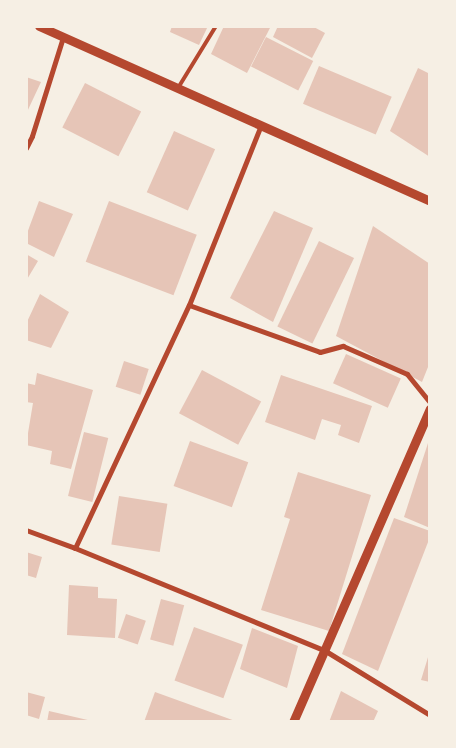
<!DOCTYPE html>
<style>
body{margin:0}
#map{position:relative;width:456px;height:748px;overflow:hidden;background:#f6efe4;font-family:"Noto Serif",serif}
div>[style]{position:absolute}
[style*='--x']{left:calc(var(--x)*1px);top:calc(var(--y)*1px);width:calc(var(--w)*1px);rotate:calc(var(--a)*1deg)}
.building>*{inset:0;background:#e6c5b7;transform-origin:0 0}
.service>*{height:4px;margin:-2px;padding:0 2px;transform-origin:2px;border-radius:2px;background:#b5482f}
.minor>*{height:5px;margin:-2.5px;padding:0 2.5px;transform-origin:2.5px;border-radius:2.5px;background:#b5482f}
.tertiary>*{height:9px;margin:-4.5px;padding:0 4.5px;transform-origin:4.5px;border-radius:4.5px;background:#b5482f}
span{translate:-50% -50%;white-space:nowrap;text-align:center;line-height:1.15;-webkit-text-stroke:5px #f6efe4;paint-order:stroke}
.frame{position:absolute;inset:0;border:28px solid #f6efe4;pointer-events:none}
</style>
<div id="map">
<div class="building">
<div style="clip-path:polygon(172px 26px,208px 26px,199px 45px,170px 32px)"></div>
<div style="clip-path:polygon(224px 26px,271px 26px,247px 73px,211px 54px)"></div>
<div style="clip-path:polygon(278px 26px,312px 26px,325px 33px,312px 58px,273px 37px)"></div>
<div style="left:266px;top:37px;width:53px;height:33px;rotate:27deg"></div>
<div style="left:319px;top:66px;width:79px;height:41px;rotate:23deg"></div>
<div style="clip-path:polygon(418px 68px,430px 74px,430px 157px,390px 131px)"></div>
<div style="clip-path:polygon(26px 77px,41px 82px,26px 114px)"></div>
<div style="left:85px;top:83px;width:63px;height:50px;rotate:27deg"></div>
<div style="left:174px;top:131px;width:45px;height:67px;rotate:24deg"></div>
<div style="clip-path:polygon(39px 201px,73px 214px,54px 257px,26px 243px,26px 236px)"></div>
<div style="left:109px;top:201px;width:94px;height:65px;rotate:21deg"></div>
<div style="clip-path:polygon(274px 211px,313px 228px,273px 322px,230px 298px)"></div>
<div style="clip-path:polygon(373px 226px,430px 264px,430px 362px,422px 382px,336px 336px)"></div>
<div style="left:319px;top:241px;width:39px;height:95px;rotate:26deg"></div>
<div style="clip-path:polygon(26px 254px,38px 261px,26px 281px)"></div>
<div style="clip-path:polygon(40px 294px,69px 312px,51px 348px,26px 340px,26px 324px)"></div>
<div style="left:346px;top:354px;width:60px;height:32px;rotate:24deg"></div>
<div style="left:124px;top:361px;width:26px;height:27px;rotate:18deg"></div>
<div style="left:202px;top:370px;width:67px;height:49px;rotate:28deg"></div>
<div style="clip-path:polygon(37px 373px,93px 390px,71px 469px,50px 464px,52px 451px,26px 445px,33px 403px,26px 402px,26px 383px,35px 385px)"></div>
<div style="clip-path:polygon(281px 375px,372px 406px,359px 443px,338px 435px,341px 425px,322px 419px,315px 440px,265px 422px)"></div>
<div style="left:84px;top:432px;width:25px;height:66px;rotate:14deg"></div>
<div style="clip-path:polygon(429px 440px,430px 440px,430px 528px,404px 517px)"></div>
<div style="left:190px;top:441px;width:62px;height:48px;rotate:20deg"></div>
<div style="clip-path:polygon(298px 472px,371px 495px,329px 631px,261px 610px,290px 519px,284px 517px)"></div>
<div style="left:119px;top:496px;width:49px;height:49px;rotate:9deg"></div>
<div style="clip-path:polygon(394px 518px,430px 531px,430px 537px,378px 671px,342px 654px)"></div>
<div style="clip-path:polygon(26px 552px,42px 557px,36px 578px,26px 575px)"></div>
<div style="clip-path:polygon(69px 585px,98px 587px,98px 598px,117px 599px,115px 638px,67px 635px)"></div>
<div style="left:161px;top:599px;width:24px;height:42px;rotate:15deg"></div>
<div style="left:126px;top:614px;width:21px;height:25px;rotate:19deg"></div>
<div style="left:194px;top:627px;width:52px;height:57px;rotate:20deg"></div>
<div style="clip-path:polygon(252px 628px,298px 646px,287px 688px,240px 669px)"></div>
<div style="clip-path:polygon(429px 654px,430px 654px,430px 682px,421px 680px)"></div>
<div style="clip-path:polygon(341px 691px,378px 711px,373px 722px,329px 722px)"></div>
<div style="clip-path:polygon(26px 692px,45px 697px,39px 719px,26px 715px)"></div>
<div style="clip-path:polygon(155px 692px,238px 722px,144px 722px)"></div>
<div style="clip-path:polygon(49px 711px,92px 721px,92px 722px,47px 722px)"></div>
</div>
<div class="service">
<div style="--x:178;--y:88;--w:73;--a:-58.5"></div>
</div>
<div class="minor">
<div style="--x:26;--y:148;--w:13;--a:-63"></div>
<div style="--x:32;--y:136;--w:104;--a:-72.6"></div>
<div style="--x:189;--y:305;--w:139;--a:19.7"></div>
<div style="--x:320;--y:352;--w:24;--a:-15"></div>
<div style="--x:343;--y:346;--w:70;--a:23.6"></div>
<div style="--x:407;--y:374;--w:36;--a:51"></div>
<div style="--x:26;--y:530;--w:52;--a:20.2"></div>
<div style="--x:75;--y:548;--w:269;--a:22.3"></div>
<div style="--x:324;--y:650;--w:124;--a:31.5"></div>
<div style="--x:75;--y:548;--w:268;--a:-64.9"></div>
<div style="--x:189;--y:305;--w:194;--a:-68.2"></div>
</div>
<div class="tertiary">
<div style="--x:39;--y:26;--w:428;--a:24.1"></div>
<div style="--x:293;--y:722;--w:342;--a:-66.4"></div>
</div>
<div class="frame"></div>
</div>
